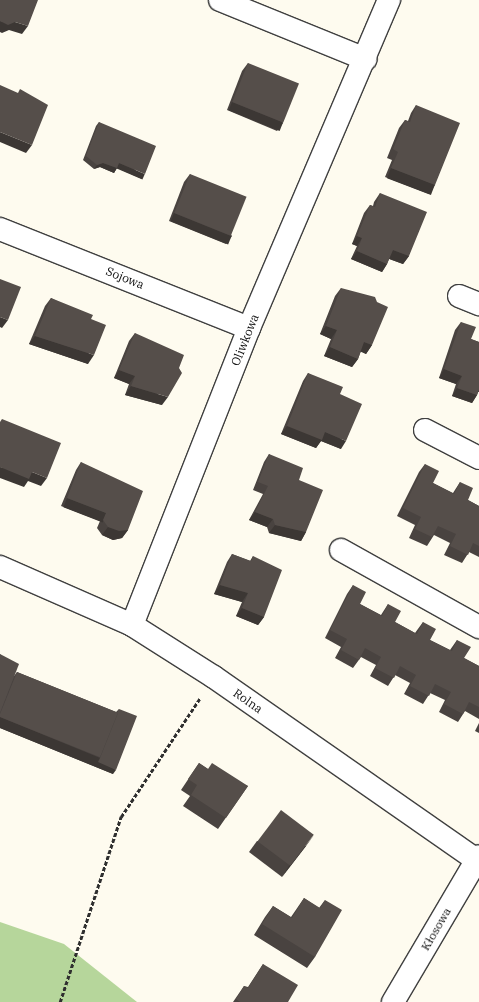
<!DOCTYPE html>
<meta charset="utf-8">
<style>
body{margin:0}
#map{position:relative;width:479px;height:1002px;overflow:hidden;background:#fefbef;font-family:"IBM Plex Serif",serif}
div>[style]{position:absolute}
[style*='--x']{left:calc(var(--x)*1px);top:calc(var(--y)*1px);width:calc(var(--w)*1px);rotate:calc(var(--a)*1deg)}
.forest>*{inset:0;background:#b6d69b}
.path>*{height:2.5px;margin-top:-1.25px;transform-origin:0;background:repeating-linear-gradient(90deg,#2f2f2f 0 4px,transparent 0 6px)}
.roads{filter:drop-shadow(1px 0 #404040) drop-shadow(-1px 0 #404040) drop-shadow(0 1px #404040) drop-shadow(0 -1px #404040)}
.minor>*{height:22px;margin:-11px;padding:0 11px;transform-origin:11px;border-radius:11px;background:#fff}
.wall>*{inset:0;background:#494340}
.shaded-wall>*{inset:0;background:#3c3734;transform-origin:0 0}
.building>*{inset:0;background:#554e4a;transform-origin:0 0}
span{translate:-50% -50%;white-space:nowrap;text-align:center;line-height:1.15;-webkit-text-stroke:4px #fff;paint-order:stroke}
.street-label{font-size:12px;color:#0d0d0d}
</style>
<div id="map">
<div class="forest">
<div style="clip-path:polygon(0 922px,64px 944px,137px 1002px,0 1002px)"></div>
</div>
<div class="path">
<div style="--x:60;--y:1002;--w:195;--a:-71.8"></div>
<div style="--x:121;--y:817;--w:143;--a:-56.4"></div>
</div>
<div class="roads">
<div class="minor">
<div style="--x:220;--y:0;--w:157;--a:22.1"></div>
<div style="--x:0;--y:229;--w:268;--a:21.7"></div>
<div style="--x:459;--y:296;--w:22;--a:22"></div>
<div style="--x:425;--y:430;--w:61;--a:27.4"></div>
<div style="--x:341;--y:550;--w:158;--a:29.2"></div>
<div style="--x:0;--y:567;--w:144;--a:23.7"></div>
<div style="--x:132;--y:625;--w:97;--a:32.4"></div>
<div style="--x:214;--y:677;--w:323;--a:34.9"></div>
<div style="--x:132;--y:625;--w:319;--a:-68.5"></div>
<div style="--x:249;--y:328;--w:357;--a:-66.9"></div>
<div style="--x:393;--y:1002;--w:169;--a:-59.5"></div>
</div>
</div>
<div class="wall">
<div style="clip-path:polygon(248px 63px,283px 123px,277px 131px,227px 110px,242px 71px)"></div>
<div style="clip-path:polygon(416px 105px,435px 185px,429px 194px,385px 177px,392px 160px,387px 158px,399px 128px,405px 120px,408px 121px,411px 113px)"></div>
<div style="clip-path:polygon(99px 122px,142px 179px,117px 168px,114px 173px,100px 167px,94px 169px,83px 160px,96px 126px)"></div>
<div style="clip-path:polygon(190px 174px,232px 236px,226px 244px,169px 221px,184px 182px)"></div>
<div style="clip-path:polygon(380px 193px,409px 256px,403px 264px,389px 259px,387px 264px,382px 272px,351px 259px,357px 246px,352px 244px,364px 213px,370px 205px,373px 206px,374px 202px)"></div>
<div style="clip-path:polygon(341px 288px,372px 345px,366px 354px,361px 351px,358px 359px,352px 367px,324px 356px,331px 339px,320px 334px,335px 296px)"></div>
<div style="clip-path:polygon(51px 298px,91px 319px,88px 364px,29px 344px,45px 306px)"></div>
<div style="clip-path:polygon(461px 322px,471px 339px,479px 342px,479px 392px,478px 392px,477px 395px,472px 403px,452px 396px,456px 384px,439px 378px,455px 330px)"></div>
<div style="clip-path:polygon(135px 333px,162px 405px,125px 395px,129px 384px,114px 378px,129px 341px)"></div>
<div style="clip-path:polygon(308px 373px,340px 394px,341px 449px,321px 441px,316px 448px,281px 434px,303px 381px)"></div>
<div style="clip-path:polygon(269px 454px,299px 480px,306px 532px,301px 541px,269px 533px,267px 527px,249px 520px,263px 494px,253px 490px,264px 462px)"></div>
<div style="clip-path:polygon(81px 462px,128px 530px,122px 538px,113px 540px,102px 535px,97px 528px,100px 521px,61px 506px,76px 470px)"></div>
<div style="clip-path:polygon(425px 464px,433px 483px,453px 493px,460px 482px,468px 500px,479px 506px,479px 557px,469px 552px,462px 563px,444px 555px,450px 543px,434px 535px,427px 546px,409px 538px,415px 525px,397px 516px,419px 472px)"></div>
<div style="clip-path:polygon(232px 554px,250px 561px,253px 556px,264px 617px,258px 625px,236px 616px,242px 602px,214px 594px,227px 562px)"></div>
<div style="clip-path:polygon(353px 585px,360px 604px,381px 615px,388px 604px,395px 622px,415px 633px,423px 622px,430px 640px,450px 650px,457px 640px,464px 658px,479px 666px,479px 719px,465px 711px,458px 722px,439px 712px,445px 700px,430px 693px,423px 704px,404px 694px,410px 683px,395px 675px,388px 686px,370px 676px,376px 665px,361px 657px,353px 668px,335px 658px,341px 647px,325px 638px,347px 594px)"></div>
<div style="clip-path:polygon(0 654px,14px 676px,17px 672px,116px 712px,119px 709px,113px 774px,0 728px)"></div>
<div style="clip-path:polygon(479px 723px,479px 733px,475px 731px)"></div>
<div style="clip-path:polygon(199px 763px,208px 769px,248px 786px,218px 829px,183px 806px,190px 796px,181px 790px)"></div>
<div style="clip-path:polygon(257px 841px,306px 846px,282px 877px,249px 852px)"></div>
<div style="clip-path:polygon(304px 898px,319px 908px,325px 900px,315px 957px,307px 968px,254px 935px,265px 917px,273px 906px,291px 917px)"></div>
<div style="clip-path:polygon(263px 964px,288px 1002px,233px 1002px,244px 986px,248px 987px)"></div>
</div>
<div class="shaded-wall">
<div style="clip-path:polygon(0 21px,15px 22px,28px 26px,22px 34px,9px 30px,2px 33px,0 32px)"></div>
<div style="left:232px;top:102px;width:55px;height:9px;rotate:22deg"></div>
<div style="clip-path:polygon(0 132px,32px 145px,26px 153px,0 142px)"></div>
<div style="clip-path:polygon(103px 163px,117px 168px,114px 173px,100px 167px,94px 169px,97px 165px)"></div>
<div style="left:119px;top:163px;width:28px;height:6px;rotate:23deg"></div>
<div style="left:391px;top:168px;width:47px;height:11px;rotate:21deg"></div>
<div style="left:174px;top:213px;width:62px;height:9px;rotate:22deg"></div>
<div style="clip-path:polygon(357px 236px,362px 238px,357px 246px,352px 244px)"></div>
<div style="clip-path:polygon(393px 250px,409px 256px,403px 264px,387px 258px)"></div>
<div style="clip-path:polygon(357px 251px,387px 264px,382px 272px,351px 259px)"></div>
<div style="clip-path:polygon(0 317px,8px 320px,2px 328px,0 327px)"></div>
<div style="clip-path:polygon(326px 326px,337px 330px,331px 339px,320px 334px)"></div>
<div style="clip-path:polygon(35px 336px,94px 355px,88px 364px,29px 344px)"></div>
<div style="clip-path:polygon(364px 342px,372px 345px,366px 354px,359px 351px)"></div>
<div style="clip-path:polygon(330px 347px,358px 359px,352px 367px,324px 356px)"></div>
<div style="clip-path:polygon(444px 369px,462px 376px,456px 384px,439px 378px)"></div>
<div style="clip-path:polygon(119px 370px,135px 376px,129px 384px,114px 378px)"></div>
<div style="clip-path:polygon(131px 386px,168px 397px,162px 405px,125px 395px)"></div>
<div style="clip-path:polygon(457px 388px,477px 395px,472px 403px,452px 396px)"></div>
<div style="clip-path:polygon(287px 426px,325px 432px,346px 441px,341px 449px,321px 441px,316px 448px,281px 434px)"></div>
<div style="clip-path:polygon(0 467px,32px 472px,47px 478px,41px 486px,28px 481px,24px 487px,0 478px)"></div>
<div style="left:67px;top:498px;width:42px;height:10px;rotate:21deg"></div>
<div style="clip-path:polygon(255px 512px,273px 519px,267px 527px,249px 520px)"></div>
<div style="clip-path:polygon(275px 525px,306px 532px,301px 541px,269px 533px)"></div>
<div style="clip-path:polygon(108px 527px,128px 530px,122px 538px,113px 540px,102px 535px)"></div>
<div style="clip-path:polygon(220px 585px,248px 593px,242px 602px,214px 594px)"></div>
<div style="clip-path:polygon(242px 608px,264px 617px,258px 625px,236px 616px)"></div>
<div style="clip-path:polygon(0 717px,100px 758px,116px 770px,113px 774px,0 728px)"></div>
<div style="clip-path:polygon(314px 835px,306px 846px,282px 877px,289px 866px)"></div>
</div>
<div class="building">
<div style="clip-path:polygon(0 0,38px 0,28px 26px,15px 22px,8px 25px,0 21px)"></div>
<div style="left:248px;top:63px;width:55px;height:42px;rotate:22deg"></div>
<div style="clip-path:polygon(0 85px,18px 93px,20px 89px,48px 105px,32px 145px,0 132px)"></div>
<div style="clip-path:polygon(416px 105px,460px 123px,435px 185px,391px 168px,398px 152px,393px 149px,405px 120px,410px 122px)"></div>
<div style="clip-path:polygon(99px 122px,156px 146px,145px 174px,119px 163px,117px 168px,103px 163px,97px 165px,86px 156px)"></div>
<div style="left:190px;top:174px;width:61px;height:42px;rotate:22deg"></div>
<div style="clip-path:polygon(380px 193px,427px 212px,409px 256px,393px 250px,387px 264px,357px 251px,362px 238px,357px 236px,370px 205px,375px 207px)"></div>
<div style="clip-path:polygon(0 279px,21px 287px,8px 320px,0 317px)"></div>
<div style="clip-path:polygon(341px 288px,375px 297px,377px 302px,388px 307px,372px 345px,364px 342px,358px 359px,330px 347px,337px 330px,326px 326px)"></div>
<div style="clip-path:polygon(51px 298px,93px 315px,91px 319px,106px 325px,94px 355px,35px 336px)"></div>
<div style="clip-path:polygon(461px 322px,476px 327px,471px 339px,479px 342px,479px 390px,477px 395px,457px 388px,462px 376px,444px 369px)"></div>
<div style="clip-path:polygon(135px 333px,184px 355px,179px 368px,182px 373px,168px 397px,131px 386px,135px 376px,119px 370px)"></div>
<div style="clip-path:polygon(308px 373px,343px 387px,340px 394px,362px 404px,346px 441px,325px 432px,322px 440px,287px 426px)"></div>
<div style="clip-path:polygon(2px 419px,61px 443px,47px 478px,32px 472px,29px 479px,0 467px,0 422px)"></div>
<div style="clip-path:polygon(269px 454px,303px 468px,299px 480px,323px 490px,306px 532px,275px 525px,273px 519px,255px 512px,268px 486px,258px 482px)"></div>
<div style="clip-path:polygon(81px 462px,143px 491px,128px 530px,119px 531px,108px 527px,103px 520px,106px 513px,67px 498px)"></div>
<div style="clip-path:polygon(425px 464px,439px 471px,433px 483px,454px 494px,460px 482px,473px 488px,468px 500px,479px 506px,479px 546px,473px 543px,468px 555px,450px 546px,456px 534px,438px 526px,432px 537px,415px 529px,421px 517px,403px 508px)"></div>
<div style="clip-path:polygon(232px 554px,251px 561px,253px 556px,282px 570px,264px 617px,242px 608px,248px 593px,220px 585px)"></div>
<div style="clip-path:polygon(353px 585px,366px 592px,360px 604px,382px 616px,388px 604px,401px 611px,395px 622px,417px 634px,423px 622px,436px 629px,430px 640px,452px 651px,457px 640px,471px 647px,464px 658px,479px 666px,479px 707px,469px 702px,463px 714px,444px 704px,451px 692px,435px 684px,429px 696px,410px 686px,416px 675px,400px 666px,394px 678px,375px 668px,381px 657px,365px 648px,359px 660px,341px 650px,347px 639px,330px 630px)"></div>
<div style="clip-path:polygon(0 654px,19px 664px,0 713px)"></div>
<div style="left:17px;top:672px;width:109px;height:48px;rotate:22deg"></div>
<div style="clip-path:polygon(119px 709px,137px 716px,116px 770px,98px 762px,100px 758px,118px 713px,117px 713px)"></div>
<div style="clip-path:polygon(199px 763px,208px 769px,212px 763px,248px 786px,226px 818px,191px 795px,197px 785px,188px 779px)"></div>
<div style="left:281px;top:810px;width:41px;height:39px;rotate:37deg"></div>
<div style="clip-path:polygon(304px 898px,320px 908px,325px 900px,342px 910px,315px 957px,262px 924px,273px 906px,292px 918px)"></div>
<div style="clip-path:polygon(263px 964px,298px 985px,288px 1002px,240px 1002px,236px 999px,244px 986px,248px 988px)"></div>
</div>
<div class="street-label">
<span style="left:125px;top:278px;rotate:22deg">Sojowa</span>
<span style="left:245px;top:340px;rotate:-68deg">Oliwkowa</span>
<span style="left:248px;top:701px;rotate:35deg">Rolna</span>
<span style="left:436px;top:929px;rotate:-60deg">Kłosowa</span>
</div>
</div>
